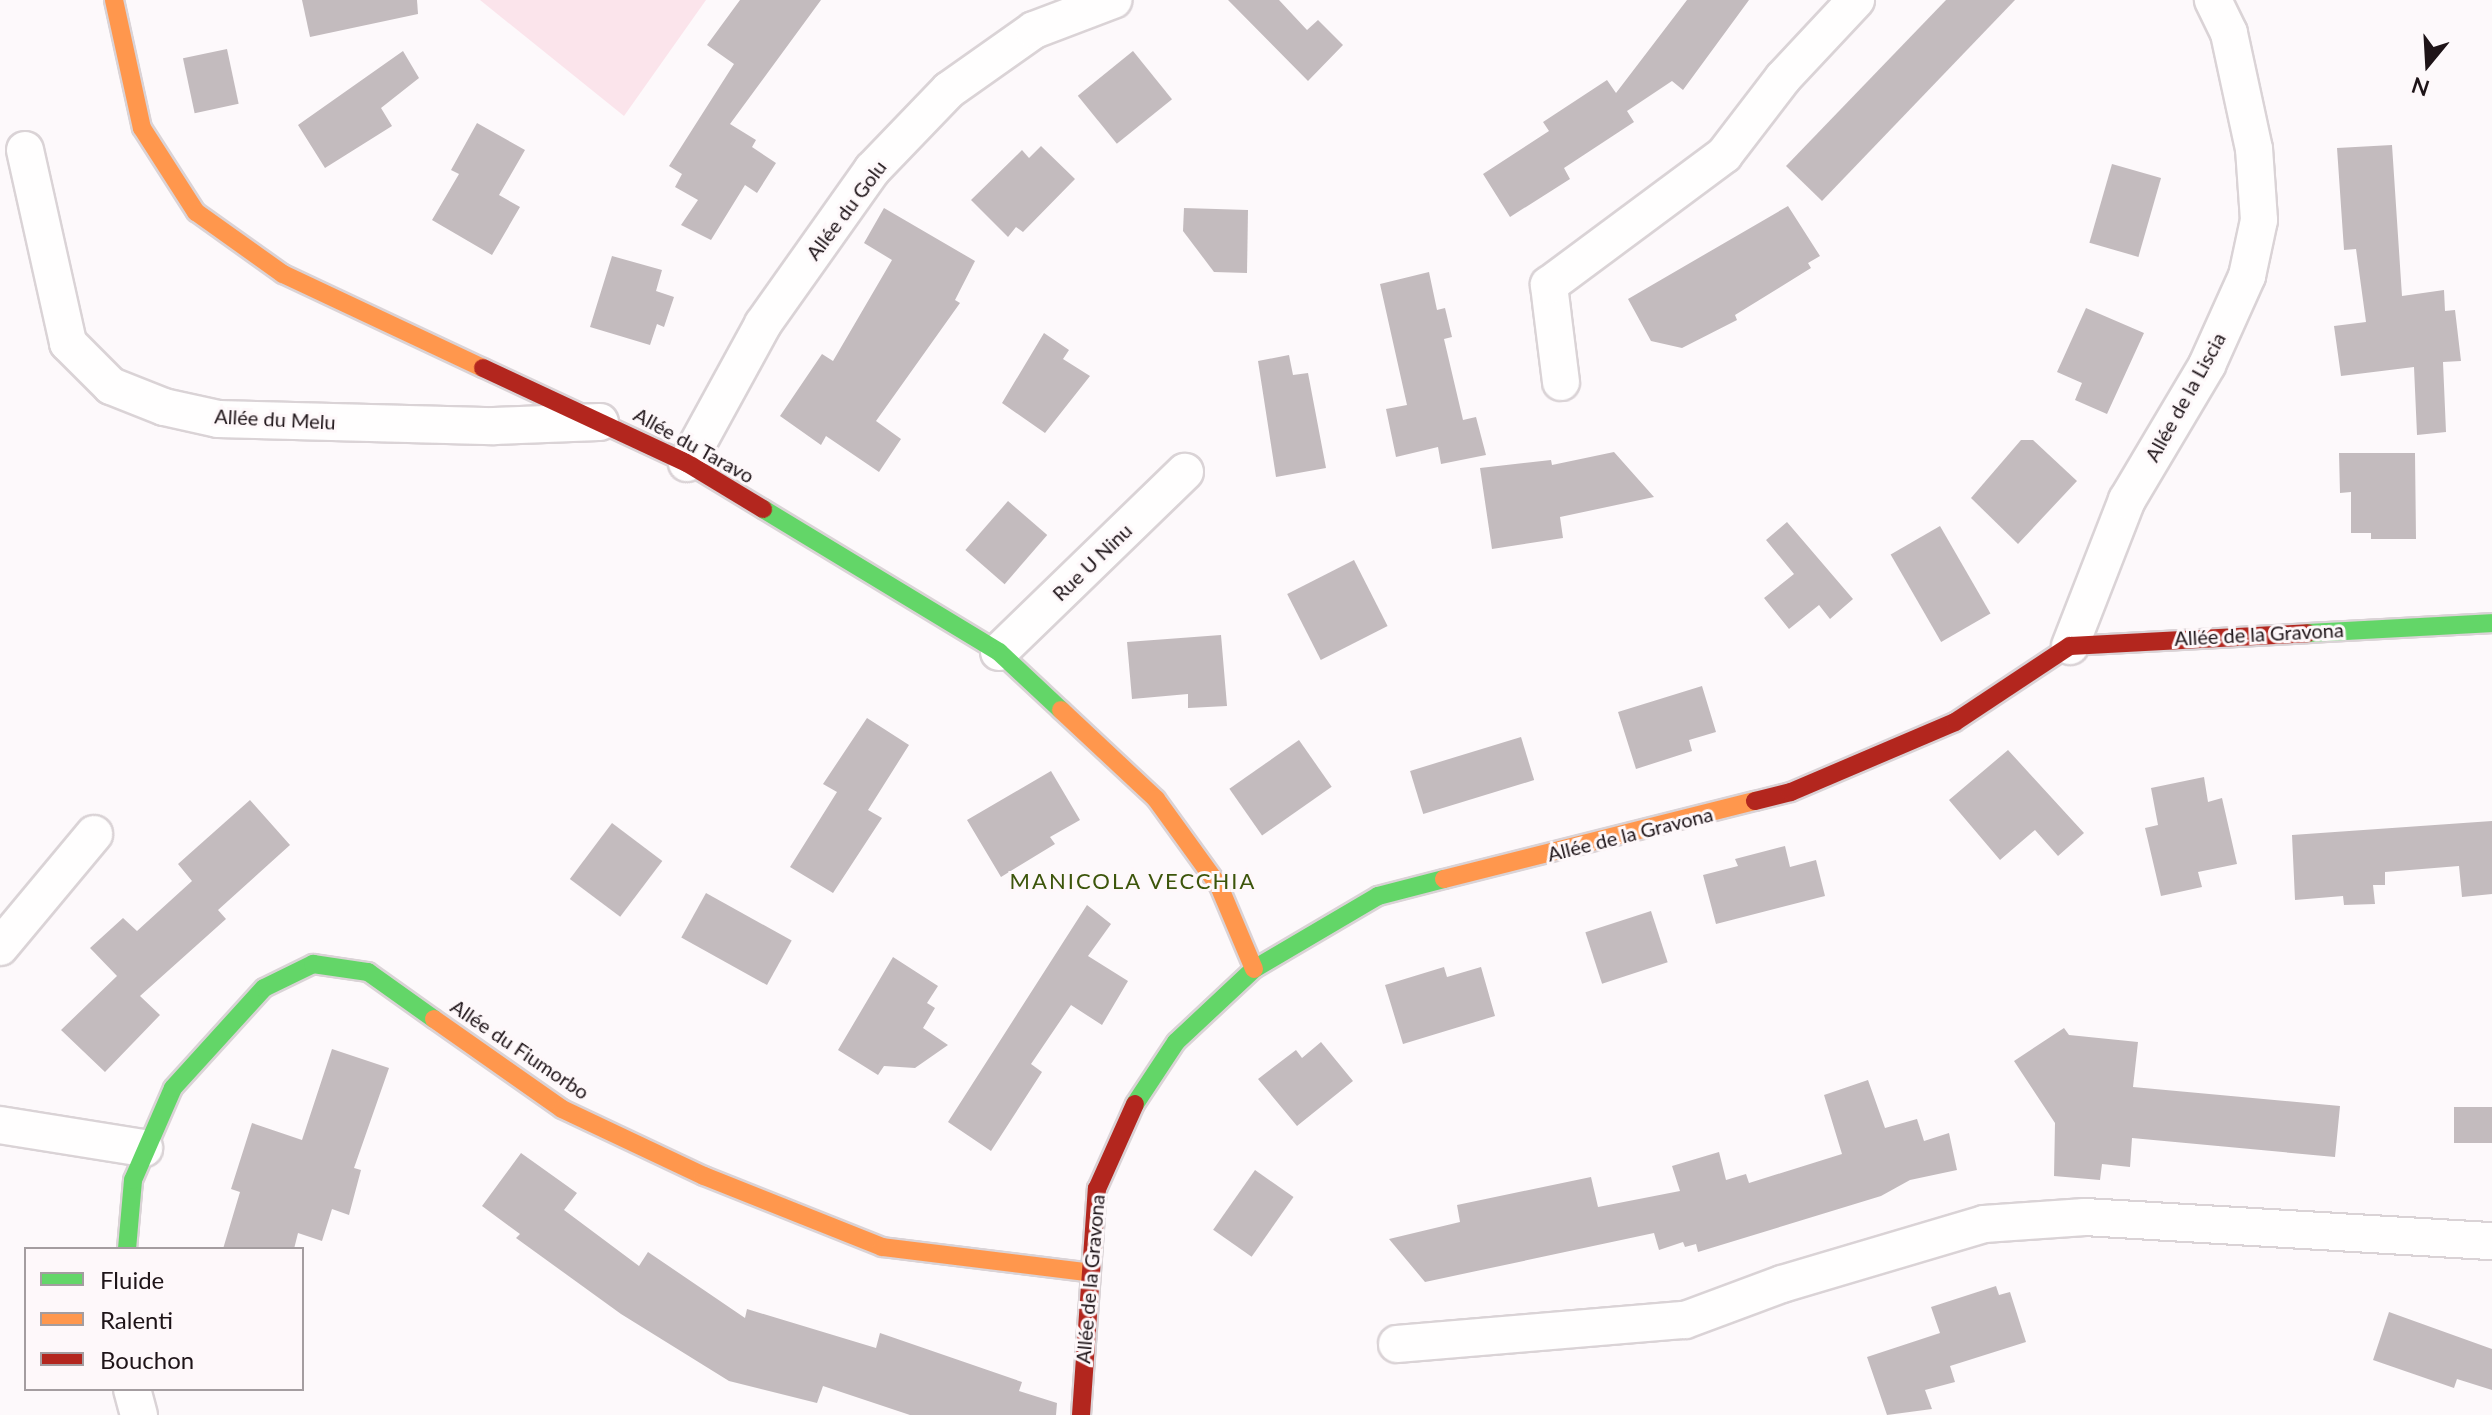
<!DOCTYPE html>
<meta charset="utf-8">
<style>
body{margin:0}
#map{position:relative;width:2492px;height:1415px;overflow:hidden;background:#fdf9fb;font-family:Lato,sans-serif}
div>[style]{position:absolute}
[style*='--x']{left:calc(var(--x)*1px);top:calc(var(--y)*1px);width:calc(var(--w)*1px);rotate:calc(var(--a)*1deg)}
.green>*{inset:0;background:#fbe4eb}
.building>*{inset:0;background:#c3bbbe;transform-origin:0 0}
.roads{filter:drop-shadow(2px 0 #dad3d6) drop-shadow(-2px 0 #dad3d6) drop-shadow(0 2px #dad3d6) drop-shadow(0 -2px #dad3d6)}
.street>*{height:36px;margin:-18px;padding:0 18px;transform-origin:18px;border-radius:18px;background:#fffefe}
.fast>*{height:18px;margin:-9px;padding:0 9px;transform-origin:9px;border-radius:9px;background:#63d668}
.slow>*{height:18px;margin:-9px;padding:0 9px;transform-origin:9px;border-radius:9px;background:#ff974d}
.jam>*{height:18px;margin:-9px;padding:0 9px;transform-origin:9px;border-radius:9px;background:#b3261e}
span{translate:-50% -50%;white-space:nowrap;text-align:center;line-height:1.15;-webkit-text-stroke:6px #fef8fa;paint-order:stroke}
.street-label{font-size:20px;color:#1e1418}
.neighbourhood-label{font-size:22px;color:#3c550b;letter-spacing:2px}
.legend{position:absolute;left:24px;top:1247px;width:280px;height:144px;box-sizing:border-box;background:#fef8fa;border:2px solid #a49da0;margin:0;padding:10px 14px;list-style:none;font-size:24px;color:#1e1418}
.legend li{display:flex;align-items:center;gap:16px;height:40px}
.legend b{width:40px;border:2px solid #a49da0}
.north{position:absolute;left:2388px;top:24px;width:80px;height:80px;-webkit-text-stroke:6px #fef8fa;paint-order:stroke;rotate:198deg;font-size:22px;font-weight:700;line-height:32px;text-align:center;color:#1e1418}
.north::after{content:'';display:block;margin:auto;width:28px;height:36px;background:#1e1418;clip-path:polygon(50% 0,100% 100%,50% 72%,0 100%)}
</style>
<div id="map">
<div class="green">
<div style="clip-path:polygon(480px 0,706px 0,624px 116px)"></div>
</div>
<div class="building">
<div style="clip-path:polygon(302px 0,417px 0,418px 14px,310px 37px)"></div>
<div style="clip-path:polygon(740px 0,821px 0,730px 124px,756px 140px,752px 147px,776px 163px,757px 193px,745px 185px,711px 240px,681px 225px,698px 200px,675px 187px,682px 174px,669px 166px,734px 64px,707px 45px)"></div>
<div style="clip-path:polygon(1228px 0,1279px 0,1307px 30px,1318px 20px,1343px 45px,1308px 81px)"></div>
<div style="clip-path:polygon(1687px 0,1749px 0,1683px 90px,1672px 81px,1627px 111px,1634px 122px,1564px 168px,1570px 179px,1510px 217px,1483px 174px,1549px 131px,1543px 122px,1607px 80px,1616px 93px)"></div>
<div style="clip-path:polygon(1946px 0,2015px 0,1822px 201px,1786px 166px)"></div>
<div style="left:227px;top:49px;width:56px;height:45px;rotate:78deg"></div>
<div style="clip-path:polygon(403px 51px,419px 78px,381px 108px,392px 126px,325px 168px,298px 125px)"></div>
<div style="left:1133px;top:51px;width:62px;height:71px;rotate:51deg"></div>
<div style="clip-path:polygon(477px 123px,525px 150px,499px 195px,520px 207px,492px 255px,432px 220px,459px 174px,451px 170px)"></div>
<div style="clip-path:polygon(2392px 145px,2402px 296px,2444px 290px,2445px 311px,2455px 310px,2461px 361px,2443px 362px,2446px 432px,2417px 435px,2414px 367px,2341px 376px,2334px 326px,2366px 322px,2356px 249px,2344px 250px,2337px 148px)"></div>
<div style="clip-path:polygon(1041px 146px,1075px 179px,1023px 232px,1016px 227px,1008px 237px,971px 200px,1022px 150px,1029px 158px)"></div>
<div style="left:2112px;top:164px;width:51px;height:82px;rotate:16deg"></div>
<div style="clip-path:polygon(1788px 206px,1820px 256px,1808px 263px,1811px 268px,1735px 315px,1737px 320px,1682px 348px,1651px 341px,1628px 299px)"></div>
<div style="clip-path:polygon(884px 208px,975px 261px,955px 300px,960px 303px,876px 421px,901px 439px,879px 472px,826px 436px,821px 445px,780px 416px,822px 354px,833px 361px,892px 260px,864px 243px)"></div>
<div style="clip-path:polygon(1184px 208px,1248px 210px,1247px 273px,1214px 272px,1183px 231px)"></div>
<div style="clip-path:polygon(612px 256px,662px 270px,656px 291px,674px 297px,664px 327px,657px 324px,650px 345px,590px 327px)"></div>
<div style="clip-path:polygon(1429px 272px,1437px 310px,1445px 308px,1452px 337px,1444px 339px,1463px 420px,1476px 417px,1486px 455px,1441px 464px,1438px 447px,1396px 457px,1386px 409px,1407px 405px,1380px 284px)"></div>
<div style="clip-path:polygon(2086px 308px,2144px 333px,2107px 414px,2075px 400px,2082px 383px,2057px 372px)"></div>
<div style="clip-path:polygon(1044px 333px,1069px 350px,1063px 359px,1090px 376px,1045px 433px,1002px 403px)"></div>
<div style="clip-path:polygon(1289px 355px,1293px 375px,1308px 373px,1326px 468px,1276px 477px,1258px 361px)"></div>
<div style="clip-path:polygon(2021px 440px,2033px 440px,2077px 481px,2018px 544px,1971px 498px)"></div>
<div style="clip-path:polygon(1614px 452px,1654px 497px,1560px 517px,1563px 538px,1492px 549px,1480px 468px,1551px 460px,1552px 465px)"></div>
<div style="clip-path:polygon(2339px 453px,2415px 453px,2416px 539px,2371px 539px,2371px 533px,2351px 533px,2351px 492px,2340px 493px)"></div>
<div style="left:1008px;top:501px;width:52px;height:65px;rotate:41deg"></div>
<div style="clip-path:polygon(1787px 522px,1853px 599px,1830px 619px,1819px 605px,1789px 629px,1764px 598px,1794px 574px,1766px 540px)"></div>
<div style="left:1940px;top:526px;width:101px;height:57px;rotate:60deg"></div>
<div style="left:1354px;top:560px;width:74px;height:75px;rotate:63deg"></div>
<div style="clip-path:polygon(1221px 635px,1227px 706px,1188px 708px,1188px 694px,1132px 699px,1127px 642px)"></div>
<div style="clip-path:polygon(1702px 686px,1716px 732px,1689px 740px,1692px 751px,1636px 769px,1618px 712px)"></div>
<div style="clip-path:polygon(867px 718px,909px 745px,868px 810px,882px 818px,833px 893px,790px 867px,837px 792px,823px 784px)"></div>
<div style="left:1521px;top:737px;width:45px;height:116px;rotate:73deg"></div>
<div style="left:1299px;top:740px;width:57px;height:85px;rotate:55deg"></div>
<div style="clip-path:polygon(2008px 750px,2084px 833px,2058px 856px,2035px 830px,2000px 860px,1949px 800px)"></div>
<div style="clip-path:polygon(1051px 771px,1080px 820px,1050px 837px,1055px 844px,1001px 877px,967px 820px)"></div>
<div style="clip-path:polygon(2204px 777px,2208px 802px,2222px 798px,2237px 864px,2198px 872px,2202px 887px,2161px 896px,2145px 828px,2158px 825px,2151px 788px)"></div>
<div style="clip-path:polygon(250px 800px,290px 845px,218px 910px,226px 919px,140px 996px,160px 1015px,105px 1072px,61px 1030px,117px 976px,90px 948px,123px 918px,137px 931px,192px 881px,178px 864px)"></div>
<div style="clip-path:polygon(2492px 821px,2492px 894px,2462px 897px,2459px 866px,2385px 872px,2385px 885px,2373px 885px,2375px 904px,2344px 905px,2343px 896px,2295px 900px,2292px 835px)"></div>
<div style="left:612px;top:823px;width:63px;height:70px;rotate:37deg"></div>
<div style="clip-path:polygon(1785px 846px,1790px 867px,1816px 860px,1825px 896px,1716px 924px,1703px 875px,1738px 866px,1735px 859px)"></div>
<div style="left:706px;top:893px;width:98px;height:51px;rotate:29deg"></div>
<div style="clip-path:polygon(1087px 905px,1111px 924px,1088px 956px,1128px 981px,1102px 1025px,1071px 1005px,1031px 1064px,1042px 1072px,991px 1151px,948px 1122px)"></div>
<div style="left:1651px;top:911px;width:54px;height:69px;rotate:72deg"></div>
<div style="clip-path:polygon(893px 957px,938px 986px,927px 1003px,935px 1008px,923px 1028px,948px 1045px,915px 1068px,884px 1066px,878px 1075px,838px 1050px)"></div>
<div style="clip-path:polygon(1444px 967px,1447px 977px,1481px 967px,1495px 1016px,1403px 1044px,1385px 985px)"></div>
<div style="clip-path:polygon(2064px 1028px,2069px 1035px,2138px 1042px,2133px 1087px,2340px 1106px,2335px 1157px,2132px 1138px,2130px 1167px,2102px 1164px,2100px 1180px,2054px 1176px,2055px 1123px,2014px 1061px)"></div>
<div style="clip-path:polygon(1321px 1042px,1353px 1081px,1297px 1126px,1258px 1079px,1296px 1050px,1302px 1058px)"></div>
<div style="clip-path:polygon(332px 1049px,389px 1068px,354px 1168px,361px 1170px,349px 1215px,332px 1209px,322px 1241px,298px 1233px,294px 1249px,223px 1249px,240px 1192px,231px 1189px,252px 1123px,302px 1140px)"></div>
<div style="clip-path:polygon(1868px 1080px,1885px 1128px,1917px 1119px,1924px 1141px,1949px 1133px,1957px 1170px,1910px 1180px,1881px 1196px,1698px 1252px,1696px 1244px,1685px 1247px,1683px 1242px,1659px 1250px,1654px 1233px,1425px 1282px,1389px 1239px,1460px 1222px,1457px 1205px,1591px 1177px,1598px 1207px,1680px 1191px,1672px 1166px,1719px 1152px,1726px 1180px,1746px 1174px,1749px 1183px,1842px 1154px,1824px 1095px)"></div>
<div style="left:2492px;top:1107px;width:36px;height:38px;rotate:90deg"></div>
<div style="clip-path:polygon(521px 1153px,577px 1193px,564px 1210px,639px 1266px,648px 1252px,745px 1318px,747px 1309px,876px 1348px,880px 1333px,1022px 1382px,1019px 1391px,1057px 1403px,1056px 1415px,910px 1415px,823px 1386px,817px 1403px,729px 1381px,621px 1314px,516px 1238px,520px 1234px,482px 1206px)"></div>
<div style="left:1255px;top:1170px;width:47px;height:73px;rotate:35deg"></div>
<div style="clip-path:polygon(1996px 1286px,1999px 1295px,2010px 1292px,2026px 1342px,1950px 1366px,1955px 1382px,1925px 1390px,1932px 1409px,1887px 1415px,1867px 1357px,1940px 1333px,1931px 1307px)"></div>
<div style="clip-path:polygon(2389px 1312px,2492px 1349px,2492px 1390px,2457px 1379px,2454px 1388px,2373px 1360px)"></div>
</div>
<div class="roads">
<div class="street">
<div style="--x:25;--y:150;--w:198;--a:77.4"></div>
<div style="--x:68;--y:343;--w:61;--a:45"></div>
<div style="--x:111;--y:386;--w:57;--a:21.6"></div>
<div style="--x:164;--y:407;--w:55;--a:12.5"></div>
<div style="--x:218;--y:419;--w:276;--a:1.5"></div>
<div style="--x:494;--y:426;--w:106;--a:-2.2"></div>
<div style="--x:1561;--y:382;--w:98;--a:-97.1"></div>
<div style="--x:1549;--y:285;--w:218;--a:-36.6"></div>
<div style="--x:1724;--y:155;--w:97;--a:-52.5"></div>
<div style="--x:1783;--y:78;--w:107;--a:-46.9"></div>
<div style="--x:687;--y:463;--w:158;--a:-61.3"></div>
<div style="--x:763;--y:324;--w:189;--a:-54.7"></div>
<div style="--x:872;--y:170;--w:111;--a:-46.1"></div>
<div style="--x:949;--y:90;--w:104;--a:-35.2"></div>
<div style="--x:1034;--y:30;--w:85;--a:-20.8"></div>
<div style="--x:2070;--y:646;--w:157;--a:-68.7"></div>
<div style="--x:2127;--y:500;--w:157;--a:-59.3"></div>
<div style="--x:2207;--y:365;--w:98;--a:-65.8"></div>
<div style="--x:2247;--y:276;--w:57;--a:-77.9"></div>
<div style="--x:2259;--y:220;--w:71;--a:-94"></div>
<div style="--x:2254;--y:149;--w:119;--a:-102.2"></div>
<div style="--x:2229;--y:33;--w:37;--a:-116"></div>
<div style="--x:999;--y:652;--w:259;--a:-44.1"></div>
<div style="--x:0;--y:947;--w:147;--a:-50.2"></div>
<div style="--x:0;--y:1125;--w:146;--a:9.1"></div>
<div style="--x:1397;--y:1344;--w:289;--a:-4.8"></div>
<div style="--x:1685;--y:1320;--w:103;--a:-20.4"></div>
<div style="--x:1782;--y:1284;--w:211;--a:-16.5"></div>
<div style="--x:1984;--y:1224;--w:101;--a:-4"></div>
<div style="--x:2085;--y:1217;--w:408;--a:3.4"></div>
<div style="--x:132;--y:1389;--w:27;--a:75"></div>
</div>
<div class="fast">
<div style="--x:763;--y:509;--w:276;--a:31.2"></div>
<div style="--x:999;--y:652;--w:85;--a:43.1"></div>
<div style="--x:2308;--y:633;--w:184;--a:-3.1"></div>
<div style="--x:1135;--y:1104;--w:74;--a:-56.5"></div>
<div style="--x:1176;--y:1042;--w:107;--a:-43.1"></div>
<div style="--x:1254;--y:969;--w:144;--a:-30.5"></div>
<div style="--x:1378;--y:896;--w:68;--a:-14.4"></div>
<div style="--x:127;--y:1249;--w:69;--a:-85"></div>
<div style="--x:133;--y:1180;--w:100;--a:-66.5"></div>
<div style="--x:173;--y:1088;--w:135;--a:-47.7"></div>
<div style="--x:264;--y:988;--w:55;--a:-26.1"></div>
<div style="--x:313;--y:964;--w:56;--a:8.3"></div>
<div style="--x:368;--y:972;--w:81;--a:35.5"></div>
</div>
<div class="slow">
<div style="--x:114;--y:0;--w:131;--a:77.7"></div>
<div style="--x:142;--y:128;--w:100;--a:57.3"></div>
<div style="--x:196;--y:212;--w:107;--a:35.5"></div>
<div style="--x:283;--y:274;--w:221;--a:25.2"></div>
<div style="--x:1061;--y:710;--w:130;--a:43.1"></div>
<div style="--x:1156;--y:799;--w:107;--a:54.1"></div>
<div style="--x:1219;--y:886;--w:90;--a:67.1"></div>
<div style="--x:1444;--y:879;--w:321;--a:-14.1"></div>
<div style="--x:434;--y:1019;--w:156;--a:35.1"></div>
<div style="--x:562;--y:1109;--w:157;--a:25.3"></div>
<div style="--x:704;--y:1176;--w:192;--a:21.7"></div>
<div style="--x:882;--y:1247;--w:207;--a:7"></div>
</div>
<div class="jam">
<div style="--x:483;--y:368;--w:225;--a:25"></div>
<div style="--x:687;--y:463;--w:89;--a:31.2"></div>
<div style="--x:1755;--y:801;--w:37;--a:-14"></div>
<div style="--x:1791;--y:792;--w:178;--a:-23.1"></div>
<div style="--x:1955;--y:722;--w:138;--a:-33.5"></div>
<div style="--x:2070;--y:646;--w:238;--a:-3.1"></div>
<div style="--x:1081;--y:1415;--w:227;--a:-86"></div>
<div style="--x:1097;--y:1189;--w:93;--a:-65.9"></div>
</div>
</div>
<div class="street-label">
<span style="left:846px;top:210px;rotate:-53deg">Allée du Golu</span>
<span style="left:2185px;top:397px;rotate:-61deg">Allée de la Liscia</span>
<span style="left:275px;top:419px;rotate:3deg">Allée du Melu</span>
<span style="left:694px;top:445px;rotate:29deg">Allée du Taravo</span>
<span style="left:1092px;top:562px;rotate:-44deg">Rue U Ninu</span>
<span style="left:2259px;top:634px;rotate:-3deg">Allée de la Gravona</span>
<span style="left:1630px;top:834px;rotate:-14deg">Allée de la Gravona</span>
<span style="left:520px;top:1049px;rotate:34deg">Allée du Fiumorbo</span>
<span style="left:1090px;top:1279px;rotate:-85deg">Allée de la Gravona</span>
</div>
<div class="neighbourhood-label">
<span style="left:1133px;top:881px">MANICOLA VECCHIA</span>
</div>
<ul class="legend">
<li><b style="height:10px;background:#63d668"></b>Fluide</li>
<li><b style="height:10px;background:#ff974d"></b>Ralenti</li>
<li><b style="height:10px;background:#b3261e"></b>Bouchon</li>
</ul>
<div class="north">N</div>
</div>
